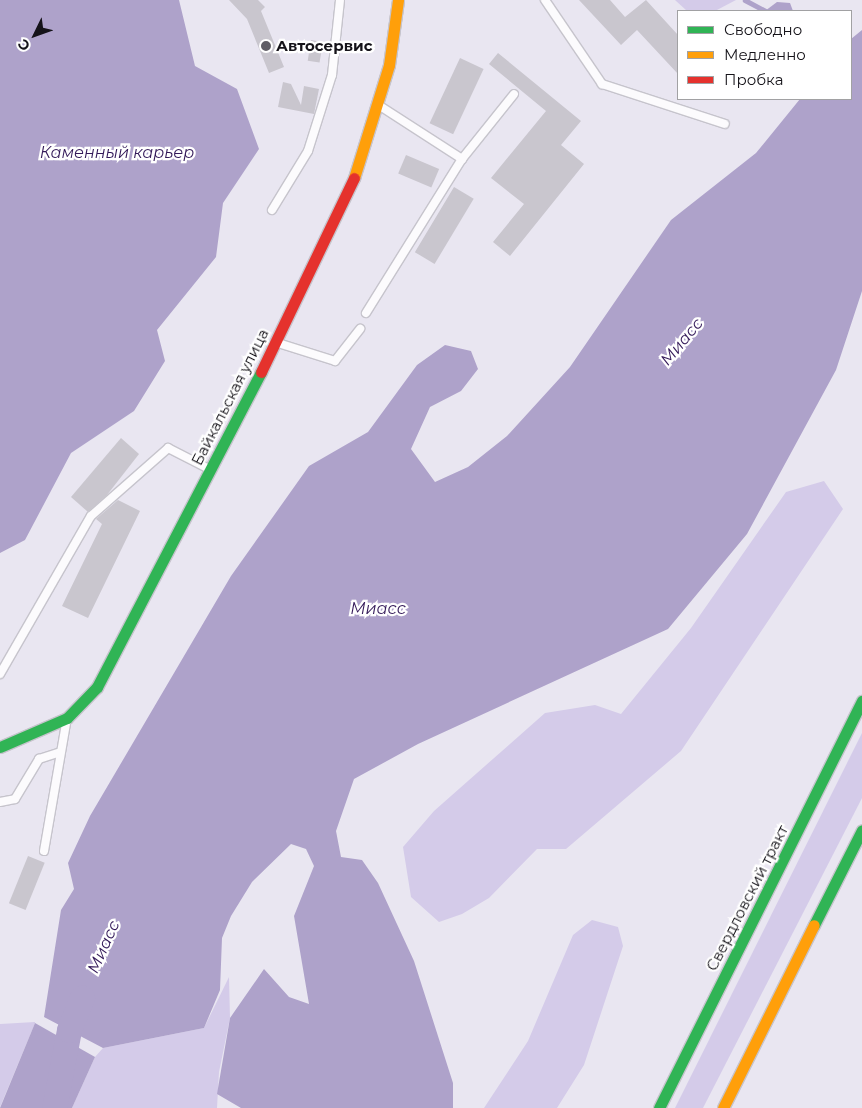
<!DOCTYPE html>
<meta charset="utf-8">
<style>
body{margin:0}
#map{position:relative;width:862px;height:1108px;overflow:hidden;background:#e9e6f1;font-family:Montserrat,sans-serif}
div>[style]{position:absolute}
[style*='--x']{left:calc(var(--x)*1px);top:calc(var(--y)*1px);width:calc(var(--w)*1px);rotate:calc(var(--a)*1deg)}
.green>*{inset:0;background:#d4cbe9}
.water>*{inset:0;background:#aea2ca}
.stream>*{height:4.5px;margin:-2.25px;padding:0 2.25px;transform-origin:2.25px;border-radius:2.25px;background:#aea2ca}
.river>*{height:25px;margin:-12.5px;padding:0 12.5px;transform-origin:12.5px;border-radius:12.5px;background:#aea2ca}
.building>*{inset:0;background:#c9c6ce;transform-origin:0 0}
.roads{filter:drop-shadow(1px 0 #c6c4cc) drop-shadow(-1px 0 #c6c4cc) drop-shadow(0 1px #c6c4cc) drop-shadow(0 -1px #c6c4cc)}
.lane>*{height:8px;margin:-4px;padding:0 4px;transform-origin:4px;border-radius:4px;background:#fcfbfd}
.fast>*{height:11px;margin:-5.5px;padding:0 5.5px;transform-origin:5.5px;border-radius:5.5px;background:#30b455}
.slow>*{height:11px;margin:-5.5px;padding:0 5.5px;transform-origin:5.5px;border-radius:5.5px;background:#ff9f0a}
.jam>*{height:11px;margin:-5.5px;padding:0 5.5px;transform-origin:5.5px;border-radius:5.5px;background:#e5322d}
.dots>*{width:14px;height:14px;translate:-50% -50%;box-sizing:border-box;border:2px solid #fff;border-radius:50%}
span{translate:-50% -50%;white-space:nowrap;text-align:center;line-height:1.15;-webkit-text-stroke:4.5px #fff;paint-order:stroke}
.poi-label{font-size:15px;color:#151319;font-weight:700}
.left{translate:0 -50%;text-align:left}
.street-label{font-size:15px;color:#151319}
.water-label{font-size:16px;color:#321858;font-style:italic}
.legend{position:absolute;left:677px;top:10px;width:175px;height:90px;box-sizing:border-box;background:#fff;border:1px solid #a1a1a3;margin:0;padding:6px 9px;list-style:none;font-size:15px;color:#151319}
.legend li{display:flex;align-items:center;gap:10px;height:25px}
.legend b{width:25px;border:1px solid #a1a1a3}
.north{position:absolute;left:10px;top:10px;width:50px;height:50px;-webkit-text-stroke:4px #fff;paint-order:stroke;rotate:228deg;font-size:14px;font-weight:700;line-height:20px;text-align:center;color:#151319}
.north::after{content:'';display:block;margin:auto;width:18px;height:22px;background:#151319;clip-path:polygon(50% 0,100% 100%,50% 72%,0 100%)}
</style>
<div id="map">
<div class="green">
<div style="clip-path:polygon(675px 0,736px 0,715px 11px,687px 11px)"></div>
<div style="clip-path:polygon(824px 481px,843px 509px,681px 751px,566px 849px,537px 849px,489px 898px,462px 914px,439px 922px,411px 897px,403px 847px,434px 811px,545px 713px,595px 705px,621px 714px,691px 628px,786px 492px)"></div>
<div style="clip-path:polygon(862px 733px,862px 798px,703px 1108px,675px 1108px)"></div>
<div style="clip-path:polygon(592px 920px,618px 927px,623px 946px,584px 1065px,557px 1108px,484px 1108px,528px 1041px,573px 935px)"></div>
<div style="clip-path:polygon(229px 977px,230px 1018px,219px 1072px,217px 1108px,72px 1108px,95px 1057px,103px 1048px,204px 1028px)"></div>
<div style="clip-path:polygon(35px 1022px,35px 1023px,0 1107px,0 1024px)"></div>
</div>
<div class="water">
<div style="clip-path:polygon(0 0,179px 0,195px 66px,237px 89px,259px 149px,223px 203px,216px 257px,157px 330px,165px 361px,134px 411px,71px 453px,25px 540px,0 553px)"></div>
<div style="clip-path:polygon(777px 2px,790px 3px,793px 11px,765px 11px)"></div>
<div style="clip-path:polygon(862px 30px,862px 291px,836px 370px,747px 534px,668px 629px,418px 744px,354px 779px,336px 831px,341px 857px,362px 860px,378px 883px,414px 961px,453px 1083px,453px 1108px,241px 1108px,217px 1094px,230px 1018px,264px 969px,289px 997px,309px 1004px,294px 916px,314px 866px,306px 849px,291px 844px,252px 882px,231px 916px,222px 938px,220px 990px,204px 1028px,103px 1048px,44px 1017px,61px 910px,74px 889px,68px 863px,90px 816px,231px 576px,309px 466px,368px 432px,417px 365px,445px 345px,471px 351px,478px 369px,461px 391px,430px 407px,411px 449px,435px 482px,468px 467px,507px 436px,570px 367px,671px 220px,756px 153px,800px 99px,851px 99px,851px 39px)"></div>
<div style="clip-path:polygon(35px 1023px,95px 1057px,72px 1108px,0 1108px)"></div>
</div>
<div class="stream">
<div style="--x:745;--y:0;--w:24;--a:28"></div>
</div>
<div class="river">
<div style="--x:54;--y:1108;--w:79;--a:-79.1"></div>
<div style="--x:69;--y:1030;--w:35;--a:-68"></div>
</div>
<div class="building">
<div style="clip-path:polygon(229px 0,258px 0,265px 7px,261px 11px,284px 67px,269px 73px,247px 19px)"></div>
<div style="clip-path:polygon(579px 0,610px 0,625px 17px,646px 0,678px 35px,678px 74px,637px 30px,621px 45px)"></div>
<div style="left:311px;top:40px;width:12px;height:21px;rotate:9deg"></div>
<div style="clip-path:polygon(498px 53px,581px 121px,561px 145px,584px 164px,510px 256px,493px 242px,524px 204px,491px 178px,546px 111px,489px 64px)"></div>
<div style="left:460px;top:58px;width:26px;height:72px;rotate:25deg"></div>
<div style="clip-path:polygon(283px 82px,291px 84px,301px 105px,304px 86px,319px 89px,314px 114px,278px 107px)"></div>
<div style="left:406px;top:155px;width:36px;height:20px;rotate:23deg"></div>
<div style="left:454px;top:187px;width:23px;height:76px;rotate:31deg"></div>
<div style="clip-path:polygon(121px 438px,139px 454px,107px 495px,88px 512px,71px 497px)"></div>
<div style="clip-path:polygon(118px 500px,140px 511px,88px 618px,62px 606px,102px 524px,96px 519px)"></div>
<div style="left:28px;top:856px;width:18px;height:51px;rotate:22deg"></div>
</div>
<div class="roads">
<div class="lane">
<div style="--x:545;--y:0;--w:102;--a:55.8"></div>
<div style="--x:602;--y:84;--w:129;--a:18"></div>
<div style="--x:380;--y:106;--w:98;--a:32.9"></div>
<div style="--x:272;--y:210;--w:69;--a:-58.6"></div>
<div style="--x:308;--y:151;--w:80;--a:-72.5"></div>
<div style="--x:332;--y:75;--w:75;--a:-83.9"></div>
<div style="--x:366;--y:313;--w:181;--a:-58.1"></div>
<div style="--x:462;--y:159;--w:83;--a:-51.3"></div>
<div style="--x:278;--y:343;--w:60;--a:17.5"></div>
<div style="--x:335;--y:361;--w:41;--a:-52"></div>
<div style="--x:0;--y:674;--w:182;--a:-60.1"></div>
<div style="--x:91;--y:516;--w:103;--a:-41.4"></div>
<div style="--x:168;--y:448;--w:44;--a:27.1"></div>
<div style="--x:0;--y:802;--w:15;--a:-11"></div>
<div style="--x:15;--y:799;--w:47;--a:-59"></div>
<div style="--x:39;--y:759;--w:22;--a:-18"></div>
<div style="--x:44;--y:851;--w:130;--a:-80.2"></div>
</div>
<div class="fast">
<div style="--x:0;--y:747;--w:73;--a:-23.4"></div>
<div style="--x:67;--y:718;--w:43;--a:-45.9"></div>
<div style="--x:97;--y:687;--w:355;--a:-62.5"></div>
<div style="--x:814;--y:925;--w:106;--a:-63.2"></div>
<div style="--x:659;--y:1108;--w:455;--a:-63.5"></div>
</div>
<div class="slow">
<div style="--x:354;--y:178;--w:118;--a:-72.8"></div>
<div style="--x:389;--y:65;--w:66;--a:-82.1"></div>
<div style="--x:723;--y:1108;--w:204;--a:-63.6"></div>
</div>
<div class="jam">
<div style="--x:261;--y:372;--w:215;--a:-64.4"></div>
</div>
</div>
<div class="dots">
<div style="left:266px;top:46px;background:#5f5d65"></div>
</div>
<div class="poi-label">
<span class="left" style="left:276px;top:46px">Автосервис</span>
</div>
<div class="street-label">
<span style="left:230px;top:397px;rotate:-63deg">Байкальская улица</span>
<span style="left:747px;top:898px;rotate:-63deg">Свердловский тракт</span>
</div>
<div class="water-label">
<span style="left:117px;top:153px">Каменный карьер</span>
<span style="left:682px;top:342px;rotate:-50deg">Миасс</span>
<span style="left:378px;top:609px">Миасс</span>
<span style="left:104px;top:947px;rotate:-66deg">Миасс</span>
</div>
<ul class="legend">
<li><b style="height:6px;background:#30b455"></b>Свободно</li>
<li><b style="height:6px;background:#ff9f0a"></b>Медленно</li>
<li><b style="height:6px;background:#e5322d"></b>Пробка</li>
</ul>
<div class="north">С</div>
</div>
